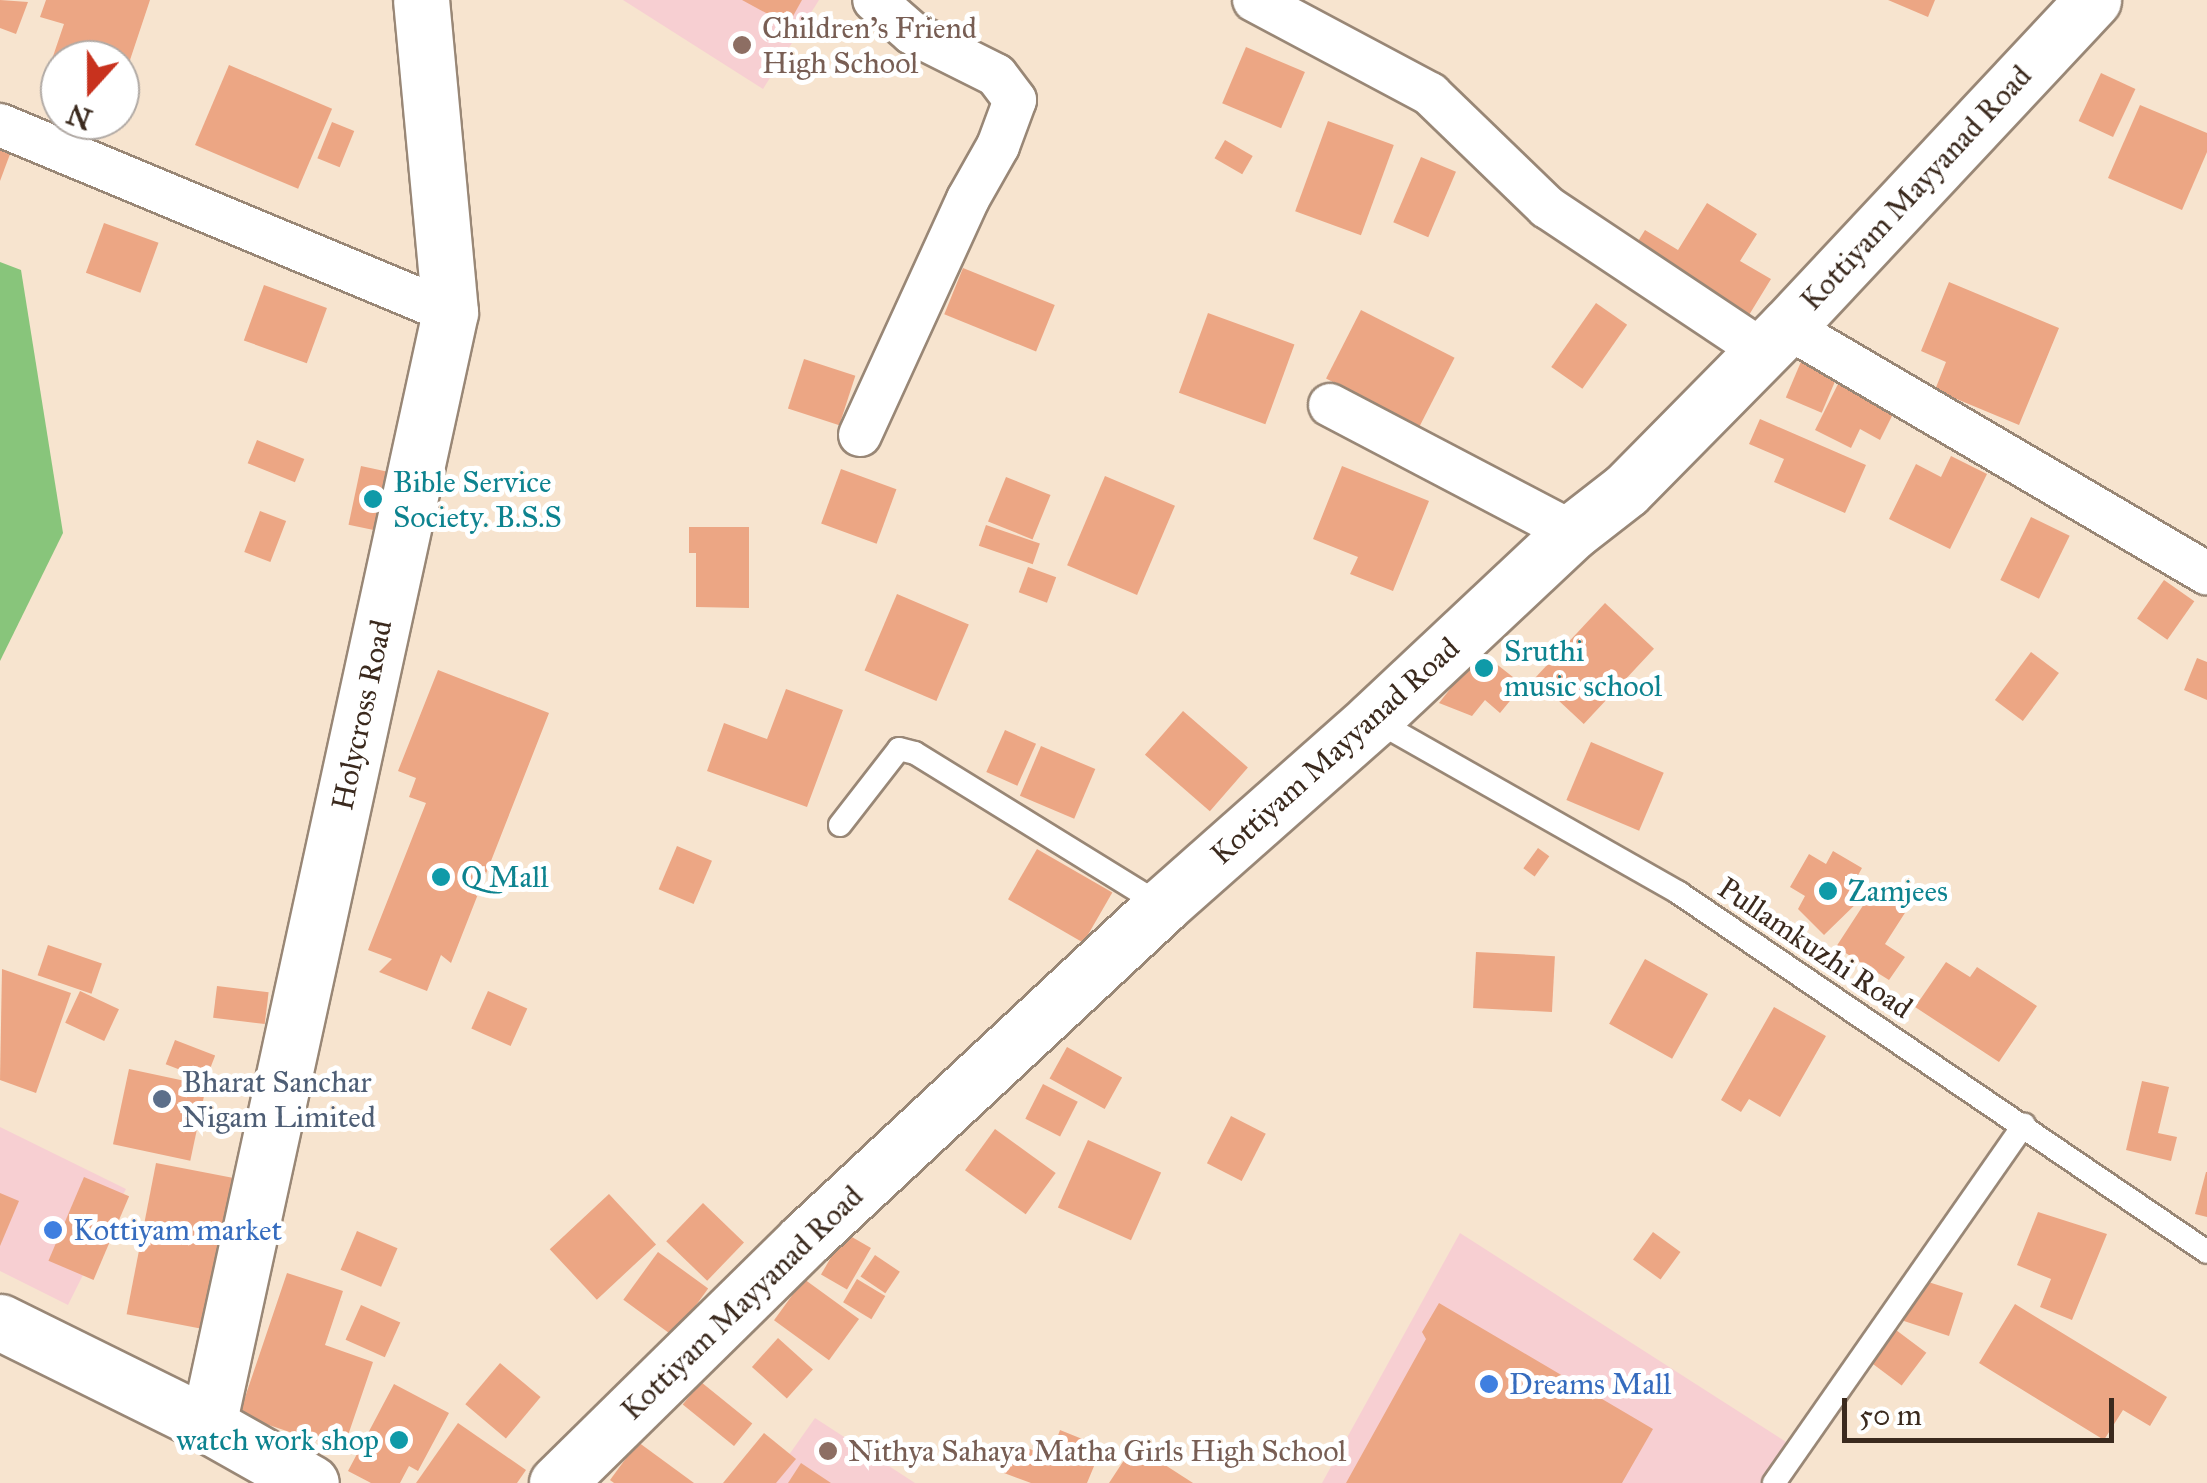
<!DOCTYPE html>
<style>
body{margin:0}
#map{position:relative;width:2207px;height:1483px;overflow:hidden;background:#f7e4cf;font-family:"IM FELL Great Primer",serif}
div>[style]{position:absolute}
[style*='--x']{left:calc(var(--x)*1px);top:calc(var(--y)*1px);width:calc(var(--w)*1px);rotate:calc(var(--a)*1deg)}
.built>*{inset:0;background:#f7cfd2}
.green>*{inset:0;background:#88c57b}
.building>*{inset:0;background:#eca684;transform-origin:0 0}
.roads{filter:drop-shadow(2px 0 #998776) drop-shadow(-2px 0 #998776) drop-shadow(0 2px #998776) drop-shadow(0 -2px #998776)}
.lane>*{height:22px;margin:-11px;padding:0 11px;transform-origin:11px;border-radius:11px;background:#fff}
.street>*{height:42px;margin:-21px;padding:0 21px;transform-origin:21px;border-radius:21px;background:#fff}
.secondary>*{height:55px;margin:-27.5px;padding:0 27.5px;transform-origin:27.5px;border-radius:27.5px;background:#fff}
.dots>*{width:28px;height:28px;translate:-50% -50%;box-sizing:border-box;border:5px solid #fff;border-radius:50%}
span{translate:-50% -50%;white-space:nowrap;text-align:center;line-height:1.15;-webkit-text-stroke:10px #fff;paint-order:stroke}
.education-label{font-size:30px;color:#785e54}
.left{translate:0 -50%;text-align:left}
.street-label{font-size:30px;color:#3b2a1e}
.culture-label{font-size:30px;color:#0d838f}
.right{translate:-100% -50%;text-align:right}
.service-label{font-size:30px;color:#4e5e75}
.shop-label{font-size:30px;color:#366cbe}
.north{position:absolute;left:40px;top:40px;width:100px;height:100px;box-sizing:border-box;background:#fff;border:2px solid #b1aaa5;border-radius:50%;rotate:201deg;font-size:28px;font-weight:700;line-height:40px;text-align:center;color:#3b2a1e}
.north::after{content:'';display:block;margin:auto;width:35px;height:45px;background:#c8321e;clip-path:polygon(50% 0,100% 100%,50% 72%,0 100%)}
.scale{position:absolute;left:1842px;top:1398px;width:272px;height:45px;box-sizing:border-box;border:5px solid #3b2a1e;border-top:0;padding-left:12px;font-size:30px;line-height:35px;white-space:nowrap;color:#3b2a1e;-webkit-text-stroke:8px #fff;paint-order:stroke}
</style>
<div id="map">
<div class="built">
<div style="clip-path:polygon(623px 0,819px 0,763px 89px)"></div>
<div style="clip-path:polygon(0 1127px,126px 1189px,68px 1305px,0 1271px)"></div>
<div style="clip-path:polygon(1460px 1233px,1805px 1454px,1787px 1483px,1322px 1483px)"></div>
<div style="clip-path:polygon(815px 1418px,915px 1483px,769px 1483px)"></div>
</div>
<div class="green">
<div style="clip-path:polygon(0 262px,21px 270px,63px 533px,0 661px)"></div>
</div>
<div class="building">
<div style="clip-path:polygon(0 0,28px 2px,16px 34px,0 28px)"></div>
<div style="clip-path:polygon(46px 0,150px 0,121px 87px,120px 60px,60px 60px,60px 75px,48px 71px,64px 24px,40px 17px)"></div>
<div style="clip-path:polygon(742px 0,802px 0,788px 25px)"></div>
<div style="clip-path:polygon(1888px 0,1935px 0,1928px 17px)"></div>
<div style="left:1246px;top:47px;width:64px;height:61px;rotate:23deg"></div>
<div style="left:229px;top:65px;width:112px;height:87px;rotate:23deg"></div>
<div style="left:2101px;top:73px;width:38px;height:53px;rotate:25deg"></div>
<div style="clip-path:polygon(2140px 105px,2207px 133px,2207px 152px,2182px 210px,2108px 178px)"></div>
<div style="left:1328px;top:121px;width:70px;height:96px;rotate:20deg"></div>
<div style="left:332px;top:122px;width:24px;height:39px;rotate:22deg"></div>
<div style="clip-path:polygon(0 132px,16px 138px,0 181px)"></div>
<div style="left:1225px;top:140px;width:32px;height:21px;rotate:30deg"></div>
<div style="left:1421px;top:157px;width:38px;height:71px;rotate:23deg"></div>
<div style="clip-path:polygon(1707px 203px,1757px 234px,1740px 261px,1771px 279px,1749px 315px,1687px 276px,1632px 251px,1645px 230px,1678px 250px)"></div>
<div style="left:104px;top:223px;width:58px;height:53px;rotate:20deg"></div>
<div style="left:963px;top:268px;width:99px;height:50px;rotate:22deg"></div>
<div style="clip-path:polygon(1949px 282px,2059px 328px,2019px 425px,1935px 390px,1946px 362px,1921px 351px)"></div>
<div style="left:264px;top:285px;width:67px;height:59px;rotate:20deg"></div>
<div style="left:1596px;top:303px;width:38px;height:78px;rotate:35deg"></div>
<div style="left:1361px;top:310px;width:105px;height:77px;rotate:27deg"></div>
<div style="left:1208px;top:313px;width:92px;height:85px;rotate:20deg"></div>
<div style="left:1803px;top:357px;width:39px;height:44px;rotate:23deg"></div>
<div style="left:804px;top:359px;width:54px;height:52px;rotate:18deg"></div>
<div style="clip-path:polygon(1839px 382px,1895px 410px,1880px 440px,1860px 429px,1851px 448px,1815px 430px)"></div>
<div style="clip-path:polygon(1760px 419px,1866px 465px,1845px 513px,1774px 482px,1784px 459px,1749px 444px)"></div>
<div style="left:257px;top:440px;width:51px;height:25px;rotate:22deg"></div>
<div style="clip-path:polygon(1951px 456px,1987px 474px,1950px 549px,1889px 519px,1916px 464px,1941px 477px)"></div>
<div style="left:361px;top:466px;width:38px;height:60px;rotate:12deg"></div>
<div style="clip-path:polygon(1342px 466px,1429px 501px,1393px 591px,1350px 574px,1358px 557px,1313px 539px)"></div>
<div style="left:841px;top:469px;width:59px;height:58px;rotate:20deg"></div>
<div style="left:1105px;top:476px;width:76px;height:97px;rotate:23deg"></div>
<div style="left:1006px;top:477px;width:48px;height:48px;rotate:22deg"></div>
<div style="left:260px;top:511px;width:28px;height:44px;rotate:21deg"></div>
<div style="left:2031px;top:517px;width:43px;height:70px;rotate:26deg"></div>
<div style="left:986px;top:525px;width:57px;height:22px;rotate:19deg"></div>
<div style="clip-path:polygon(689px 527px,749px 527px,749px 608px,696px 607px,696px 553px,689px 553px)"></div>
<div style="left:1028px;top:567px;width:30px;height:27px;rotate:20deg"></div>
<div style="left:2164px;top:580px;width:37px;height:47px;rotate:35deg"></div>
<div style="left:897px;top:594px;width:78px;height:83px;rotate:23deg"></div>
<div style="left:1605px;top:603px;width:67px;height:103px;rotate:43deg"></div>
<div style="clip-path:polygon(1480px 651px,1523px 685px,1500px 713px,1485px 700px,1472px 716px,1439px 703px)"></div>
<div style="left:2031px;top:652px;width:35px;height:60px;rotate:37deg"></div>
<div style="clip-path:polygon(2197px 658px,2207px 662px,2207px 700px,2184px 690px)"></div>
<div style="clip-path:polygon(438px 670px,549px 713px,451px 963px,441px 955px,427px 991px,379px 972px,392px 959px,368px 950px,426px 803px,409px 797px,416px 778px,398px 771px)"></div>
<div style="clip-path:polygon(786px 689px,843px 710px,807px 807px,707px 771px,724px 723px,767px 739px)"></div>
<div style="left:1183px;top:711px;width:86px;height:58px;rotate:41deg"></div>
<div style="left:1005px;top:730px;width:34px;height:46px;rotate:24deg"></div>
<div style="left:1591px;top:742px;width:79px;height:63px;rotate:23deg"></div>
<div style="left:1041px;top:746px;width:59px;height:54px;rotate:23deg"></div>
<div style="left:677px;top:846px;width:38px;height:47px;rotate:23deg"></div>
<div style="left:1538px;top:848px;width:14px;height:25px;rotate:36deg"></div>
<div style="left:1037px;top:849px;width:87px;height:58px;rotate:30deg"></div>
<div style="clip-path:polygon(1833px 851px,1862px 868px,1852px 886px,1863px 897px,1824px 935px,1798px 909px,1805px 896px,1790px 887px,1809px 854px,1826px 864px)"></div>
<div style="clip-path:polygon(1877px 884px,1910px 905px,1885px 944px,1905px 957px,1889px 980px,1836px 947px)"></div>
<div style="left:48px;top:945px;width:57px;height:32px;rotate:19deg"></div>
<div style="left:1476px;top:952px;width:79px;height:56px;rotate:3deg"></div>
<div style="left:1645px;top:959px;width:72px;height:74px;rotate:29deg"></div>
<div style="clip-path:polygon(1946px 962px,1970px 977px,1977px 967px,2037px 1006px,1999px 1062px,1915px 1007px)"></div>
<div style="clip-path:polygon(2px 969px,71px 993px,36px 1093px,0 1080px)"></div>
<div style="left:217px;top:986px;width:52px;height:32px;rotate:7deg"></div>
<div style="left:80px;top:991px;width:43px;height:35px;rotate:25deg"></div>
<div style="left:488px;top:991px;width:43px;height:41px;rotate:24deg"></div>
<div style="clip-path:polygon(1774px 1007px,1826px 1036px,1780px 1117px,1749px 1099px,1741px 1112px,1721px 1100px)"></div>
<div style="left:175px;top:1040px;width:43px;height:26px;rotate:21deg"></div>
<div style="left:1067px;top:1047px;width:63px;height:36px;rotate:29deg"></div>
<div style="left:129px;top:1069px;width:79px;height:77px;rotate:12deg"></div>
<div style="clip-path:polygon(2142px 1081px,2169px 1087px,2158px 1133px,2177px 1137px,2171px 1161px,2126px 1150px)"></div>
<div style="left:1043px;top:1084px;width:39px;height:39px;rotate:27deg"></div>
<div style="left:1231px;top:1116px;width:39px;height:53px;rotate:27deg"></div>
<div style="left:995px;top:1129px;width:75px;height:51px;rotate:36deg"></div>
<div style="left:1088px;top:1140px;width:80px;height:74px;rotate:24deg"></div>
<div style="left:156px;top:1163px;width:83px;height:154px;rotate:11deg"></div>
<div style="clip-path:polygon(2206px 1172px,2207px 1172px,2207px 1217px,2195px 1214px)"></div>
<div style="left:84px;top:1177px;width:49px;height:91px;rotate:23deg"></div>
<div style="clip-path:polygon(0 1193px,19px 1201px,0 1246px)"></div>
<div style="left:609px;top:1194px;width:69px;height:81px;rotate:47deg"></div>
<div style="left:703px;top:1203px;width:57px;height:53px;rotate:44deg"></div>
<div style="clip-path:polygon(2038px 1212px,2107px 1234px,2072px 1320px,2040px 1307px,2051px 1279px,2017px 1265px)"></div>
<div style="left:357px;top:1231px;width:44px;height:42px;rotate:23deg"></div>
<div style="left:1653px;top:1232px;width:34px;height:34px;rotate:36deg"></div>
<div style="left:845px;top:1233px;width:30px;height:48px;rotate:30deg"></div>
<div style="left:658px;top:1252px;width:62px;height:59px;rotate:36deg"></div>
<div style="left:875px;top:1255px;width:30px;height:26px;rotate:34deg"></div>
<div style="clip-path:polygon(287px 1273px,343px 1291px,325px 1345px,373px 1362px,343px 1450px,239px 1415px)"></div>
<div style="left:804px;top:1279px;width:68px;height:51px;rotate:36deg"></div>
<div style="left:857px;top:1279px;width:33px;height:27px;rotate:31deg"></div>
<div style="clip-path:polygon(1922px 1280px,1963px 1293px,1949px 1336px,1898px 1319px)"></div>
<div style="clip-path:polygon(1439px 1303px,1653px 1429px,1622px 1483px,1346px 1483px,1426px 1339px,1422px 1332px)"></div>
<div style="clip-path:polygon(2015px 1304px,2167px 1397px,2150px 1426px,2123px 1410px,2104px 1440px,1979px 1363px)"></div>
<div style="left:361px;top:1305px;width:43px;height:38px;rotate:24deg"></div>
<div style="left:1896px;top:1330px;width:38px;height:41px;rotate:37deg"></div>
<div style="left:778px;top:1338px;width:47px;height:39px;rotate:42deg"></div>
<div style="left:500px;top:1363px;width:53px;height:54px;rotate:40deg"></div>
<div style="left:701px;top:1382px;width:66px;height:29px;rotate:39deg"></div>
<div style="clip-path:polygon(394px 1384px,449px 1413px,418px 1471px,409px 1466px,400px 1483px,371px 1483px,348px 1471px)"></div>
<div style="clip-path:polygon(458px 1423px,526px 1470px,517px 1483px,416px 1483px)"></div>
<div style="clip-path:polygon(1060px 1430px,1102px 1447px,1087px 1483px,1031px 1483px,1004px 1473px,1015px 1443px,1050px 1457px)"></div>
<div style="clip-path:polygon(764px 1433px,796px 1459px,776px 1483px,723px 1483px)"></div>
<div style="clip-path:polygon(638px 1442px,694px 1483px,614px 1483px,610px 1480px)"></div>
<div style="clip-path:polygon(1134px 1445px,1193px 1483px,1109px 1483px)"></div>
<div style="clip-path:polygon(801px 1463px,831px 1483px,788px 1483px)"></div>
</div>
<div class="roads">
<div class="lane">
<div style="--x:1373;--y:719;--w:352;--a:29.6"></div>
<div style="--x:1679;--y:893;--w:638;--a:34.21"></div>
<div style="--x:840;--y:825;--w:96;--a:-52.2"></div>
<div style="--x:899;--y:749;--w:16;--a:14"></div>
<div style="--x:915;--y:753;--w:289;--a:31.7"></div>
<div style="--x:1774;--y:1483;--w:437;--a:-55.1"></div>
</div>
<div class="street">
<div style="--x:1254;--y:0;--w:200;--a:28.1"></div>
<div style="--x:1430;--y:94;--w:163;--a:44"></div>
<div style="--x:1547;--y:207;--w:260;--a:33.7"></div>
<div style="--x:0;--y:125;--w:487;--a:22.6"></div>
<div style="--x:1787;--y:327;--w:487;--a:30.4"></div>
<div style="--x:1330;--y:405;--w:273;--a:27.7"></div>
<div style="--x:860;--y:435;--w:260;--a:-65.4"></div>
<div style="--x:968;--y:199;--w:61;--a:-60.5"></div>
<div style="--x:998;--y:146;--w:49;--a:-69.7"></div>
<div style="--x:1015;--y:100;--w:31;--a:-127"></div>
<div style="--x:996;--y:75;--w:94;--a:-153.4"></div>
<div style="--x:912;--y:33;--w:50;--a:-139"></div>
</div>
<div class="secondary">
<div style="--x:0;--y:1322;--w:232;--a:26.3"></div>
<div style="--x:208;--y:1425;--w:118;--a:29.4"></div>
<div style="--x:208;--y:1425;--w:1139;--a:-77.73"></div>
<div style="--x:450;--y:312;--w:313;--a:-95.3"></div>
<div style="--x:557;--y:1483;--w:346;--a:-44.5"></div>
<div style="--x:804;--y:1240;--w:490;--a:-43"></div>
<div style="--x:1162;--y:906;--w:282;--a:-41.5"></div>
<div style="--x:1373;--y:719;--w:273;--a:-43.2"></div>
<div style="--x:1572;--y:532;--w:68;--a:-37.9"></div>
<div style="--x:1626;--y:490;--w:229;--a:-45.4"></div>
<div style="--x:1787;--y:327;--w:448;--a:-46.9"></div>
</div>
</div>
<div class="dots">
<div style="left:742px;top:45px;background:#8d6e63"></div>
<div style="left:373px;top:499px;background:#0f9aa8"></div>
<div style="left:1484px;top:668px;background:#0f9aa8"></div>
<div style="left:441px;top:877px;background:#0f9aa8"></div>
<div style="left:1828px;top:891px;background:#0f9aa8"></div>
<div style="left:162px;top:1099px;background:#5c6f8a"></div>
<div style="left:53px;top:1230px;background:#3f7fe0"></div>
<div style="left:1489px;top:1384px;background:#3f7fe0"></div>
<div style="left:399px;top:1440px;background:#0f9aa8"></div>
<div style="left:828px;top:1451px;background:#8d6e63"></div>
</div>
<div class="education-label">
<span class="left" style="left:762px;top:45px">Children's Friend<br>High School</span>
<span class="left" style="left:848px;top:1451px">Nithya Sahaya Matha Girls High School</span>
</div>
<div class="street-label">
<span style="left:1916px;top:188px;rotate:-47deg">Kottiyam Mayyanad Road</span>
<span style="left:362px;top:715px;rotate:-78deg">Holycross Road</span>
<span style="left:1335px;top:751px;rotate:-42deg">Kottiyam Mayyanad Road</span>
<span style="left:1815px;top:948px;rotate:34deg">Pullamkuzhi Road</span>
<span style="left:742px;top:1303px;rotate:-44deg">Kottiyam Mayyanad Road</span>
</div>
<div class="culture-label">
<span class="left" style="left:393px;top:499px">Bible Service<br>Society. B.S.S</span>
<span class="left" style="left:1504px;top:668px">Sruthi<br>music school</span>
<span class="left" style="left:461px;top:877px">Q Mall</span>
<span class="left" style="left:1848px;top:891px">Zamjees</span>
<span class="right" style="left:379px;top:1440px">watch work shop</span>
</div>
<div class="service-label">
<span class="left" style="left:182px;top:1099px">Bharat Sanchar<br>Nigam Limited</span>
</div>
<div class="shop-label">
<span class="left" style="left:73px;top:1230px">Kottiyam market</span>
<span class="left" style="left:1509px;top:1384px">Dreams Mall</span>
</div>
<div class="north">N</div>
<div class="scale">50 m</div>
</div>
